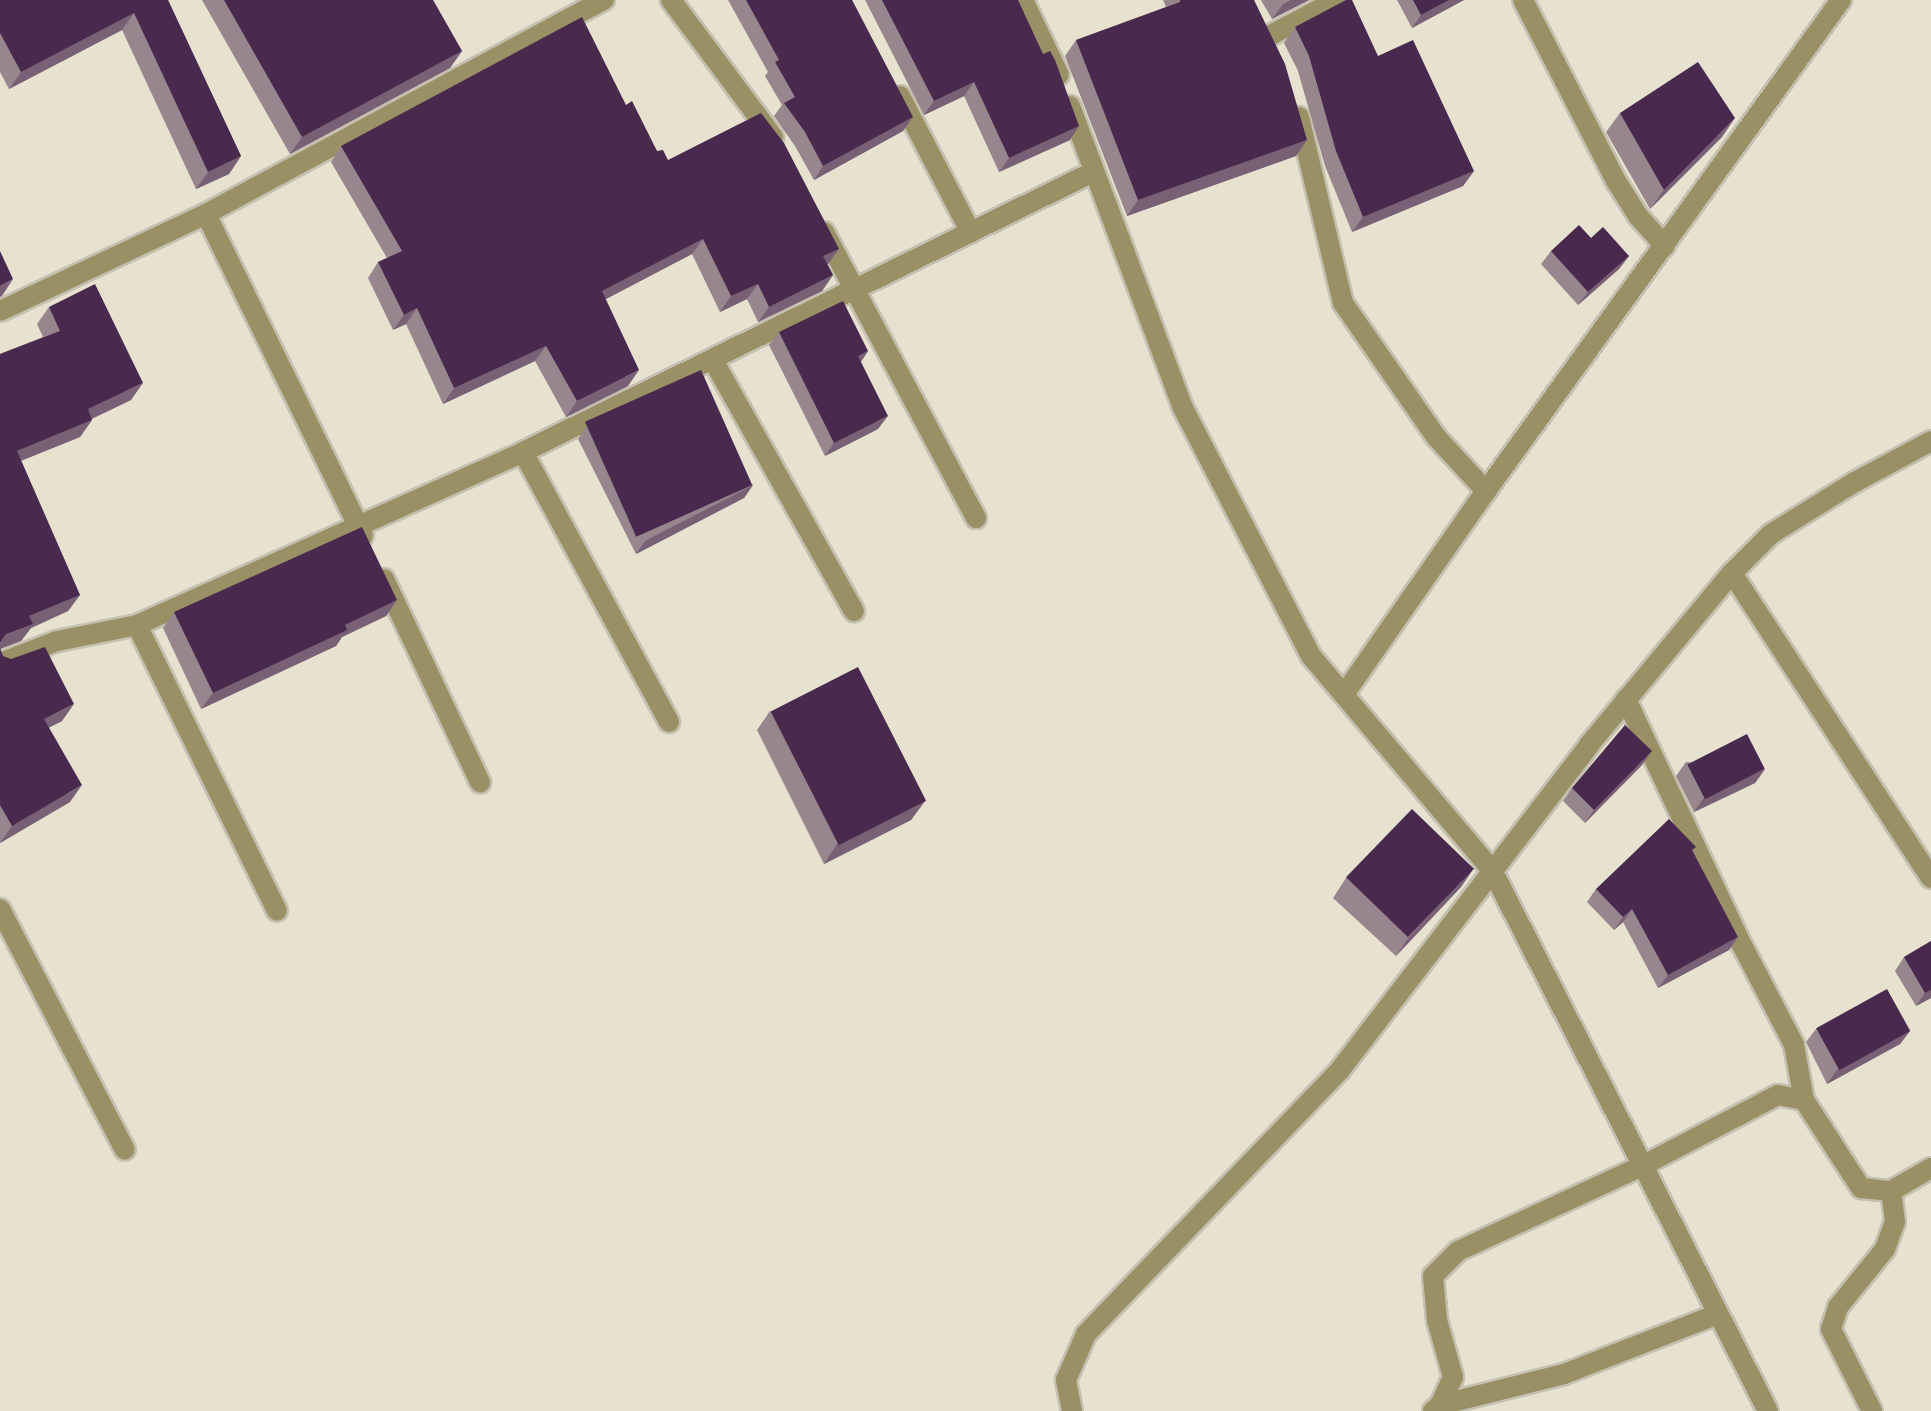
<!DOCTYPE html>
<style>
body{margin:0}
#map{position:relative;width:1931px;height:1411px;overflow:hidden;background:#e6e2cf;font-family:"Libre Baskerville",serif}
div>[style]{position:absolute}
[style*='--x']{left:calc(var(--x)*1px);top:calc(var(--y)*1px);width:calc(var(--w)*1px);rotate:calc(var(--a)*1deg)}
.roads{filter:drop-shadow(2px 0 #c4c0af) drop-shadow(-2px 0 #c4c0af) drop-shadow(0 2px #c4c0af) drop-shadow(0 -2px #c4c0af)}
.street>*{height:20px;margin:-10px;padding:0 10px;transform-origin:10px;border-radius:10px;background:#9a9065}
.wall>*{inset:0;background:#98868e}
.shaded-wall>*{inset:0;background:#786075}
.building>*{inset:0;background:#49294e;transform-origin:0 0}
span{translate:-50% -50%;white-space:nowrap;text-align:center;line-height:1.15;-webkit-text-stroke:8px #fff;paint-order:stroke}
</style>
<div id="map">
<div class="roads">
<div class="street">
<div style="--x:671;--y:0;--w:171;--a:53.3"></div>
<div style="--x:1023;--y:0;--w:83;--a:64.4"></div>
<div style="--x:1523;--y:0;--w:203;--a:62.8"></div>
<div style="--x:1616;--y:181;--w:41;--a:57.8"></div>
<div style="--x:1638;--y:216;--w:40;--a:48"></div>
<div style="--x:1269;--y:36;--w:77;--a:-27.9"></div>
<div style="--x:900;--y:96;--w:154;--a:62.6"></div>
<div style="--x:1070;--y:106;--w:320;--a:69.5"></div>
<div style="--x:1182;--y:406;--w:281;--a:62.7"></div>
<div style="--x:1311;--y:656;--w:280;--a:49.8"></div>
<div style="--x:1492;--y:870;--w:607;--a:62.97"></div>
<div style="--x:1299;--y:117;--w:191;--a:76.7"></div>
<div style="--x:1343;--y:303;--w:163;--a:55.2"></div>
<div style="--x:1436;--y:437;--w:74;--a:47.2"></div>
<div style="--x:206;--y:214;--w:358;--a:64"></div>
<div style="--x:824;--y:232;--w:324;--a:62"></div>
<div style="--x:0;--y:311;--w:228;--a:-25.2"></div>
<div style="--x:206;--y:214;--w:452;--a:-28.3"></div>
<div style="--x:713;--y:360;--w:288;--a:60.7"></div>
<div style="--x:523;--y:452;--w:307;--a:61.6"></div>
<div style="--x:1732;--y:573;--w:364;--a:56.9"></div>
<div style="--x:384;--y:579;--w:225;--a:64.7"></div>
<div style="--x:137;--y:625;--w:318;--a:63.9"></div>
<div style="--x:0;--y:663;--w:61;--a:-21.1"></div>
<div style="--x:57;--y:641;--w:82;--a:-11.3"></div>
<div style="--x:137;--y:625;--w:423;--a:-24.1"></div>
<div style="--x:523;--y:452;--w:635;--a:-26.16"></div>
<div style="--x:1345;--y:693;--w:246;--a:-55.1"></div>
<div style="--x:1486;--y:491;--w:606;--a:-54.13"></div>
<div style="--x:1626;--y:699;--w:272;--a:64.8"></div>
<div style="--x:1742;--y:945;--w:113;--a:62.5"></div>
<div style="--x:1794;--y:1045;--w:56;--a:79.7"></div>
<div style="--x:0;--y:909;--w:271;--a:62.6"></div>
<div style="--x:1440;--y:1405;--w:128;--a:-14"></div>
<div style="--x:1564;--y:1374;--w:165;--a:-21.3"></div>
<div style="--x:1072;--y:1411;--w:32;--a:-101"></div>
<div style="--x:1066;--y:1380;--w:50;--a:-66.5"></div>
<div style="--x:1086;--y:1334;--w:366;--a:-46.1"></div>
<div style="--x:1340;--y:1070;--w:409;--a:-52.5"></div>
<div style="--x:1589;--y:745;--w:224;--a:-50.3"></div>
<div style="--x:1732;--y:573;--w:55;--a:-45"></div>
<div style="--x:1771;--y:534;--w:99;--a:-31.8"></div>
<div style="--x:1855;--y:482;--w:86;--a:-28.3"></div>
<div style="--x:1433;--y:1411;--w:9;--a:-41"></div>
<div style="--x:1440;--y:1405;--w:31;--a:-65"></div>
<div style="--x:1453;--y:1377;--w:59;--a:-105.7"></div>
<div style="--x:1437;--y:1320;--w:44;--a:-95.2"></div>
<div style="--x:1433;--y:1276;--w:35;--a:-45"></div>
<div style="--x:1458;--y:1251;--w:203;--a:-24.8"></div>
<div style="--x:1642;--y:1166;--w:153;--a:-27.6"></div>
<div style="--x:1778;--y:1095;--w:26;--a:11"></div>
<div style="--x:1804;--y:1100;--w:105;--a:57.1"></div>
<div style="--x:1861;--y:1188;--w:30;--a:6"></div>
<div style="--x:1891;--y:1191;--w:46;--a:-29.9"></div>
<div style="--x:1872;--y:1411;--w:92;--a:-116.6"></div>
<div style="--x:1831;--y:1329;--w:23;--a:-72"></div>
<div style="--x:1838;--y:1307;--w:75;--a:-51"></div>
<div style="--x:1885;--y:1249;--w:29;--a:-70"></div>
<div style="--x:1895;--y:1222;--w:31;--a:-97"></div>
</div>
</div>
<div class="wall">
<div style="clip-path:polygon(0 0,168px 0,241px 156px,229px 174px,196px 189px,122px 30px,9px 89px,0 72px)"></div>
<div style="clip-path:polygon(202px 0,433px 0,462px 51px,450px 68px,290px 154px)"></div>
<div style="clip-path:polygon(728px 0,852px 0,913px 117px,903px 131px,814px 180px,795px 146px,774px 116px,782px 105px,765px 76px,768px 72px)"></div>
<div style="clip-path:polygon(865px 0,1018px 0,1070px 140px,999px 172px,964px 96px,924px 115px)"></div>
<div style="clip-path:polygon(1163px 0,1254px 0,1307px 140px,1296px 156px,1127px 216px,1065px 56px,1076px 40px,1166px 7px)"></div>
<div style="clip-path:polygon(1261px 0,1309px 0,1272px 19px)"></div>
<div style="clip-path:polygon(1397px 0,1464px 0,1412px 28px)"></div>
<div style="clip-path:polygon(1295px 27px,1378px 56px,1474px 171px,1463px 186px,1352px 232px,1325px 166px,1298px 71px,1284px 43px)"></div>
<div style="clip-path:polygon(626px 105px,657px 151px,668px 160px,839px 249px,827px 264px,833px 275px,822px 291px,758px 322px,747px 299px,720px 312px,692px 254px,605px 299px,628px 386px,566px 417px,535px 361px,443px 404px,406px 324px,393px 330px,368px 278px,378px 262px,387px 258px,331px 162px,341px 146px)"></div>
<div style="clip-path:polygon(1620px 113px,1722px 137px,1650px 209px,1606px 132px)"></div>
<div style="clip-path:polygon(1591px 238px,1629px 256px,1619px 269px,1578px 305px,1541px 264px,1551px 251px)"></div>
<div style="clip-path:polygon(49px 307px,131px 400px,92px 419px,92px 420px,80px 437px,21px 461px,80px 595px,68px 611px,31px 628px,21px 641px,0 649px,3px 656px,62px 721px,48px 728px,70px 802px,0 843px,0 354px,43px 337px,37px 324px)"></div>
<div style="clip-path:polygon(779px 332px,868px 351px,861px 362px,878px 429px,825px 456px,769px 345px)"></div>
<div style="clip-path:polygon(587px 426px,753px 485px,744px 498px,636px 554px,578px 439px)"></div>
<div style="clip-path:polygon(397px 600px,386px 616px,342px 637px,336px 646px,201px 709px,163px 628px,174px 612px)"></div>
<div style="clip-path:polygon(770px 711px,925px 801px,911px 820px,824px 864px,757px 730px)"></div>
<div style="clip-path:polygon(1686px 762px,1765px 769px,1755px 783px,1694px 812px,1676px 776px)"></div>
<div style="clip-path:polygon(1642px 765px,1585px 823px,1563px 801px,1572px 788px)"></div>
<div style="clip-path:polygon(1693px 850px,1729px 950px,1658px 988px,1623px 922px,1614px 930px,1587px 902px,1596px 889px)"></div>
<div style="clip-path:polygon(1474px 868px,1461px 887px,1396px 956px,1333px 898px,1346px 878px)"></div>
<div style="clip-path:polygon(1931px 941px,1931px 998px,1916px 1006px,1895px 971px,1904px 957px)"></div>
<div style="clip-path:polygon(1816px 1029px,1910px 1031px,1900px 1044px,1827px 1084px,1806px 1042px)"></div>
</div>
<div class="shaded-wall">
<div style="clip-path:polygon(1291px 0,1309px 0,1272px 19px,1283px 4px)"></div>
<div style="clip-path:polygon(1449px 0,1464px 0,1412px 28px,1421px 15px)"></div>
<div style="clip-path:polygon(134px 13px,122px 30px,9px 89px,21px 72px)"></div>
<div style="clip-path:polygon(462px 51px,450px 68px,290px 154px,302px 137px)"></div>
<div style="clip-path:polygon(974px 82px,964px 96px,924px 115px,934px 101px)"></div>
<div style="clip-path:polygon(913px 117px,903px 131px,814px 180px,823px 166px)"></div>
<div style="clip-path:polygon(1735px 118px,1722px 137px,1650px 209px,1664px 190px)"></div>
<div style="clip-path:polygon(1079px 126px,1070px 140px,999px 172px,1009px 158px)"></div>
<div style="clip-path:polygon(1307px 140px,1296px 156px,1127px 216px,1138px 200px)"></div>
<div style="clip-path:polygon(241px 156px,229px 174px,196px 189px,208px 172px)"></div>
<div style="clip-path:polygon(1474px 171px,1463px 186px,1352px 232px,1363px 217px)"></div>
<div style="clip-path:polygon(703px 239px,692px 254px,591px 307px,602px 291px)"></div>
<div style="clip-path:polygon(839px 249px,828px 264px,812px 271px,823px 256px)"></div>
<div style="clip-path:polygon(1629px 256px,1619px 269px,1578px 305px,1588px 292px)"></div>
<div style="clip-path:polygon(833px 275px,822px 291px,758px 322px,769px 307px)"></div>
<div style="clip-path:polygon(13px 279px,2px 296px,0 297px,0 286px)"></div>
<div style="clip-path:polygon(758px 284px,747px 299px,720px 312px,731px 296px)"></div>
<div style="clip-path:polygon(417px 308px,406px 324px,393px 330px,404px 315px)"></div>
<div style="clip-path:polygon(546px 346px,535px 361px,443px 404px,454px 388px)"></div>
<div style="clip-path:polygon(868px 351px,859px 364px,858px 356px)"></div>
<div style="clip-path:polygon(639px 370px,628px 386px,566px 417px,577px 401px)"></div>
<div style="clip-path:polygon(143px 383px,131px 400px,76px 426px,88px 409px)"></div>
<div style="clip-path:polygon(888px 416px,878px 429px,825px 456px,834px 443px)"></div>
<div style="clip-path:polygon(92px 420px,80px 437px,5px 467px,17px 451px)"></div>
<div style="clip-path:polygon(753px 485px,744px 498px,636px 554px,645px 541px)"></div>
<div style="clip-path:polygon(80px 595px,68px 611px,31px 628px,21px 641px,0 649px,0 644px,6px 634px,29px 616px)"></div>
<div style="clip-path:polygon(397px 600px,386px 616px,342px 637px,336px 646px,201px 709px,213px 693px,345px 625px)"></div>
<div style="clip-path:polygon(74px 704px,62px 721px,32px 736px,44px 719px)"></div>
<div style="clip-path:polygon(1652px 751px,1642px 765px,1585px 823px,1594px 810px)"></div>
<div style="clip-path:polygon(1765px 769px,1755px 783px,1694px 812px,1703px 799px)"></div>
<div style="clip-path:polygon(82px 785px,70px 802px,0 843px,12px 826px)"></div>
<div style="clip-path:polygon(925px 801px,911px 820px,824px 864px,837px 844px)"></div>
<div style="clip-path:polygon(1474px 868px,1461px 887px,1396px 956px,1409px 937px)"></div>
<div style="clip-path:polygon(1632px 909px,1623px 922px,1614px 930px,1623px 917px)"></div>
<div style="clip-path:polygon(1738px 937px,1729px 950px,1658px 988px,1668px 975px)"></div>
<div style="clip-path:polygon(1931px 990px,1931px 998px,1916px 1006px,1925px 993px)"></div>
<div style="clip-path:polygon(1910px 1031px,1900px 1044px,1827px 1084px,1836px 1071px)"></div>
</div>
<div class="building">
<div style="clip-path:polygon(0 0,168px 0,241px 156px,208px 172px,134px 13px,21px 72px,0 33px)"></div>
<div style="clip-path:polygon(224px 0,433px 0,462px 51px,302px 137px)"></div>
<div style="clip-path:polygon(746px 0,852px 0,913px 117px,823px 166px,805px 132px,784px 103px,795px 97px,775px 62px,779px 60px)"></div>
<div style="clip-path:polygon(882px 0,1018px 0,1043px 54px,1050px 51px,1055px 60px,1079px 126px,1009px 158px,974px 82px,934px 101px)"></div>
<div style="clip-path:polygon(1180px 0,1254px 0,1285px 64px,1307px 140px,1138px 200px,1076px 40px,1180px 2px)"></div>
<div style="clip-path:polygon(1346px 0,1352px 0,1378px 56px,1413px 40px,1474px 171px,1363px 217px,1336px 151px,1309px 56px,1295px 27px)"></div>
<div style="clip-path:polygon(1413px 0,1449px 0,1421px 15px)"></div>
<div style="clip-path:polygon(582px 17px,626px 105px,632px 101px,657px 151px,663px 150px,668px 160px,761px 113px,784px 143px,839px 249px,823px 256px,833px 275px,769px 307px,758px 284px,731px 296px,703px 239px,602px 291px,639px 370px,577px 401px,546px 346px,454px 388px,417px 308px,404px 315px,378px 262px,402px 251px,341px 146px)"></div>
<div style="clip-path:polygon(1698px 62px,1735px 118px,1664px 190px,1620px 113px)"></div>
<div style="clip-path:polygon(1579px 225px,1591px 238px,1603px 227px,1629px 256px,1588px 292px,1551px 251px)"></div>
<div style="clip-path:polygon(0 251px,13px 279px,0 286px)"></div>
<div style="clip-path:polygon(95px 284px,143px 383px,88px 409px,92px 420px,17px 451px,80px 595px,29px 616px,33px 624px,6px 634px,0 643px,0 354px,60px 331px,49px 307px)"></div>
<div style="clip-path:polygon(843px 301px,868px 351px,858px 356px,888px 416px,834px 443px,779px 332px)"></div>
<div style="left:701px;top:370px;width:126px;height:127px;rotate:66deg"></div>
<div style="clip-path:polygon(362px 527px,397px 600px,345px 625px,347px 630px,213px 693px,174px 612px)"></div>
<div style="clip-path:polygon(45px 647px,74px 704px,44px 719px,82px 785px,12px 826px,0 805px,0 648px,3px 656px,11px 659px)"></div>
<div style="left:858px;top:667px;width:150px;height:98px;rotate:63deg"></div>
<div style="clip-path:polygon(1625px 725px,1652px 751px,1594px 810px,1572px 788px)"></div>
<div style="left:1747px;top:734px;width:39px;height:67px;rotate:63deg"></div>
<div style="left:1412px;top:809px;width:86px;height:95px;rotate:44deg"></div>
<div style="clip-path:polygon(1669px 819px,1696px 847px,1692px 850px,1738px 937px,1668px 975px,1632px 909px,1623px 917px,1596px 889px)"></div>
<div style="clip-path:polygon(1931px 941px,1931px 990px,1925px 993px,1904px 957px)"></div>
<div style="left:1887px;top:989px;width:48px;height:81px;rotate:61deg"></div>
</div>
</div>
